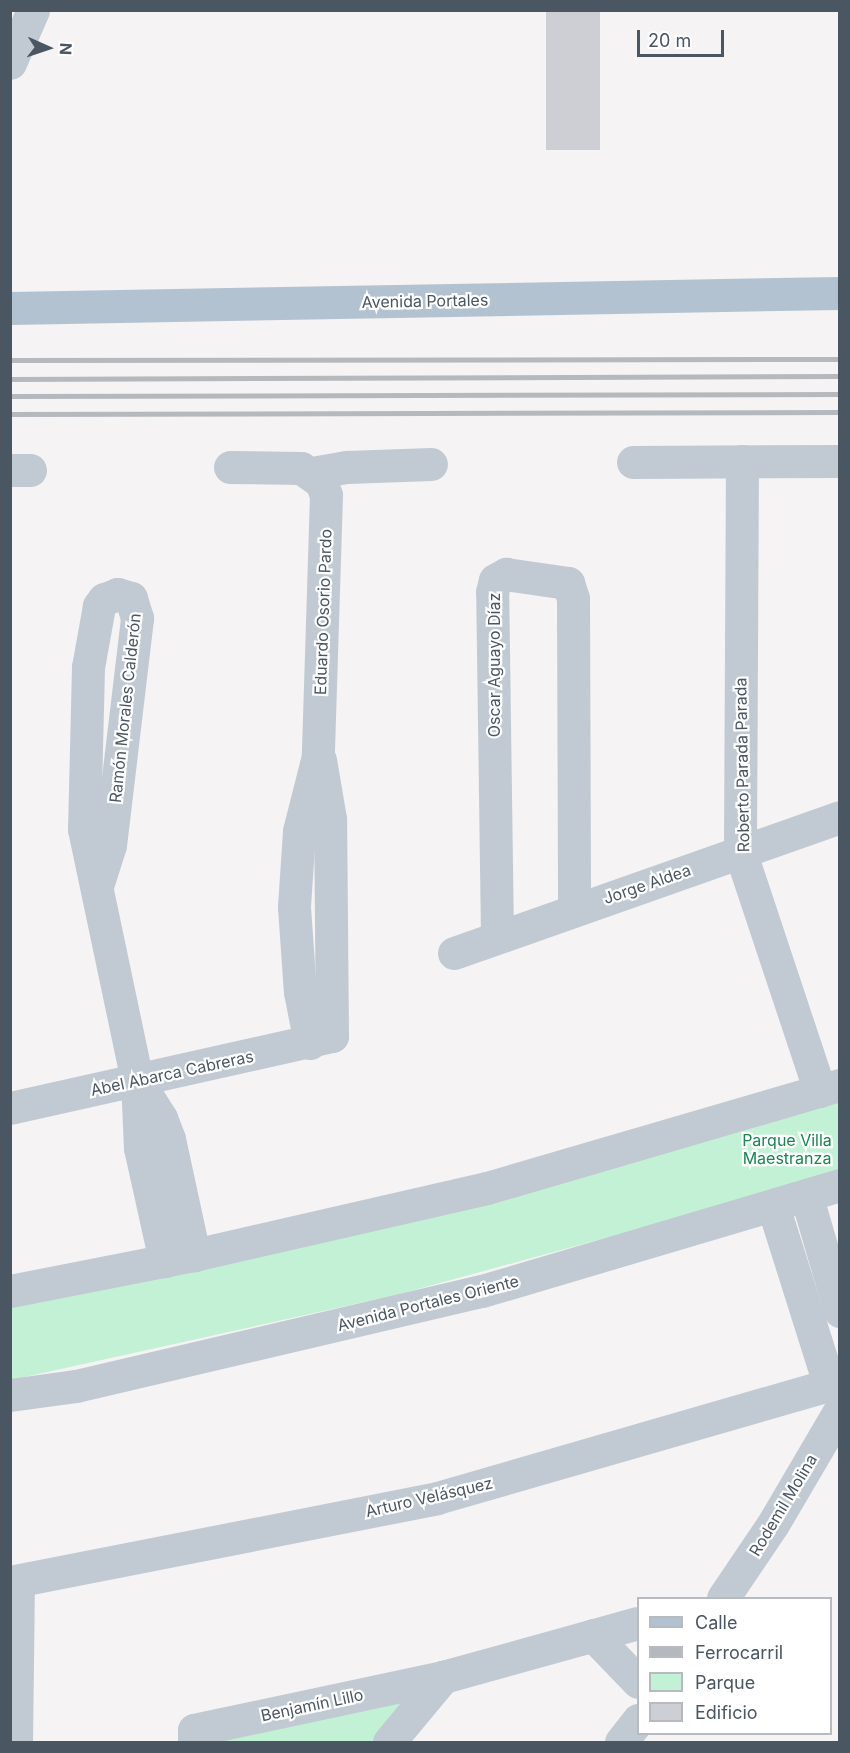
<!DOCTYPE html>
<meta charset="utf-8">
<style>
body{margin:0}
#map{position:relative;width:850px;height:1753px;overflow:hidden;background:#f5f3f3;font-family:Inter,sans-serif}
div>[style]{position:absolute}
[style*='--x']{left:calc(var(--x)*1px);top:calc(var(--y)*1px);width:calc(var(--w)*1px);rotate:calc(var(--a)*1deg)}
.green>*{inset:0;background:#c3f1d5}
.building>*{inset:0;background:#cdcfd5;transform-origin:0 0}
.minor>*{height:33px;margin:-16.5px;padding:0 16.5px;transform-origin:16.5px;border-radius:16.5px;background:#c1cad2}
.major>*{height:33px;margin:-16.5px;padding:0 16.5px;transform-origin:16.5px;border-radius:16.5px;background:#b3c2d1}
.rail>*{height:4.5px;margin:-2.25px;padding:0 2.25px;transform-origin:2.25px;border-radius:2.25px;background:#b5b8bd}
span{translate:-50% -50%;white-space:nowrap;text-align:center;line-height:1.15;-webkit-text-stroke:4.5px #fff;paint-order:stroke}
.street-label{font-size:16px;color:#4a5661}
.park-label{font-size:16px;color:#17864f}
.frame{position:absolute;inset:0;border:12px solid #4a5661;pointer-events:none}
.legend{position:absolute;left:637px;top:1597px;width:195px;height:138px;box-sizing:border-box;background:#fff;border:2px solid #b7bbc0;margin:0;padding:8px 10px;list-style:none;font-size:18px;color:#4a5661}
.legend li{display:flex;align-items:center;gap:12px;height:30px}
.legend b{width:30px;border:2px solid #b7bbc0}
.north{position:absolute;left:18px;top:18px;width:60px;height:60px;-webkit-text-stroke:4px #fff;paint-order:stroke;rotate:93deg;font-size:16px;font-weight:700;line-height:24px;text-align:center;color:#4a5661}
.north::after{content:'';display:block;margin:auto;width:21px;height:27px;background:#4a5661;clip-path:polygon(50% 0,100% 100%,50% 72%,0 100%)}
.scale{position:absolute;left:637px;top:30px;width:87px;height:27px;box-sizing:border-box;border:3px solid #4a5661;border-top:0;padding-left:8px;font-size:18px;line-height:21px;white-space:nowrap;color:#4a5661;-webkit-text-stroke:4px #fff;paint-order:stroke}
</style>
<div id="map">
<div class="green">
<div style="clip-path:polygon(839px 1091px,839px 1174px,396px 1295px,11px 1380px,10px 1297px)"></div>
<div style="clip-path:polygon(412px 1695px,376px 1742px,210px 1742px)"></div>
</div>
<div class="building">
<div style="left:546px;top:10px;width:54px;height:140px"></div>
</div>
<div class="minor">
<div style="--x:10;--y:63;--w:58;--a:-66.5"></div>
<div style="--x:742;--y:461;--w:390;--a:90.3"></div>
<div style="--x:740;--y:851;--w:253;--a:71.6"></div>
<div style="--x:633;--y:462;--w:207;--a:-0.3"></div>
<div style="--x:230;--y:467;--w:71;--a:0.8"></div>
<div style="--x:301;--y:468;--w:24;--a:35"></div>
<div style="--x:321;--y:482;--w:14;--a:69"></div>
<div style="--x:326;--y:495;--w:261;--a:91.8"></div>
<div style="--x:318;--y:756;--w:77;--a:104.2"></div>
<div style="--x:299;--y:831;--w:76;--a:93.8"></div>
<div style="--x:294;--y:907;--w:85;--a:86"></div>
<div style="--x:300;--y:992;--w:52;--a:78.9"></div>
<div style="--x:10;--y:470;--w:20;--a:0"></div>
<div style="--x:312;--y:473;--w:36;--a:-10"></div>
<div style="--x:347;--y:467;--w:84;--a:-2"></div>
<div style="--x:97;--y:886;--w:43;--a:-72.4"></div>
<div style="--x:110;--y:845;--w:229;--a:-83.2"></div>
<div style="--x:137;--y:618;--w:21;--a:-107"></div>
<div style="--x:131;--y:598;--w:14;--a:-163"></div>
<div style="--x:118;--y:594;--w:15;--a:160"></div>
<div style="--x:104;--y:599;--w:9;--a:126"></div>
<div style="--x:99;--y:606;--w:62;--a:100.2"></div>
<div style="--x:88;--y:667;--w:162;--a:91.4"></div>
<div style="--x:84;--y:829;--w:257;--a:78.1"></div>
<div style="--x:137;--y:1080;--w:68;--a:87.5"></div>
<div style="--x:140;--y:1148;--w:116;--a:77.5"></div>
<div style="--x:497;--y:937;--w:345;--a:-90.8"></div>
<div style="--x:492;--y:592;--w:12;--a:-76"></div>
<div style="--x:495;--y:580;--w:13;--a:-29"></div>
<div style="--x:506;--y:574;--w:63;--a:8.3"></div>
<div style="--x:568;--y:583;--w:16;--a:72"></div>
<div style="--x:573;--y:598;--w:312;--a:89.8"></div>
<div style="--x:454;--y:953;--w:409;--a:-19.4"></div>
<div style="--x:137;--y:1080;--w:45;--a:57.7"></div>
<div style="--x:161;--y:1118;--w:22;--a:69"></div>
<div style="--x:169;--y:1139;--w:119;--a:77.8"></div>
<div style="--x:10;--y:1108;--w:330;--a:-12.6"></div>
<div style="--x:332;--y:1036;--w:217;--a:-90.5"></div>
<div style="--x:330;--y:819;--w:60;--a:-99.6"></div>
<div style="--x:807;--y:1198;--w:118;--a:73.7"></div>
<div style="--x:773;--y:1206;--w:187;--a:72.5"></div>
<div style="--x:10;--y:1291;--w:187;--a:-11.1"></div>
<div style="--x:194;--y:1255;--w:301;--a:-12.9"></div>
<div style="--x:487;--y:1188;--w:368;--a:-16.3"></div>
<div style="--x:10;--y:1395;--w:67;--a:-7.8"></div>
<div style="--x:76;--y:1386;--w:417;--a:-13.2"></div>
<div style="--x:482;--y:1291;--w:373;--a:-16.5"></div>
<div style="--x:10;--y:1582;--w:435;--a:-11.1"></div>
<div style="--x:437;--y:1498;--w:419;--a:-16.1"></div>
<div style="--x:723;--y:1598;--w:89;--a:-56"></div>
<div style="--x:773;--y:1524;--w:132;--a:-59.6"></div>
<div style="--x:593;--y:1635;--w:65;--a:46.2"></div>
<div style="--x:16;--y:1742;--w:161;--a:-89.3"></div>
<div style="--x:194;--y:1742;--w:12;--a:-90"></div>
<div style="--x:194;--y:1730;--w:255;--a:-12"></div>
<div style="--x:443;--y:1677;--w:202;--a:-15.5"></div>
<div style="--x:389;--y:1742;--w:85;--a:-50.3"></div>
<div style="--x:621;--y:1742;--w:28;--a:-52"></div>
</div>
<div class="major">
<div style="--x:10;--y:308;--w:830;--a:-1.04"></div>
</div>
<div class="rail">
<div style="--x:10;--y:360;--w:830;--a:-0.07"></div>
<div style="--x:10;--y:379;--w:830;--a:-0.21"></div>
<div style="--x:10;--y:396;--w:830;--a:-0.14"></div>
<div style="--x:10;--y:414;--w:830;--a:-0.14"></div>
</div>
<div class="street-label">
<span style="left:425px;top:301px;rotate:-1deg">Avenida Portales</span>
<span style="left:323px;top:612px;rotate:-88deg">Eduardo Osorio Pardo</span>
<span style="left:494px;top:665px;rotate:-90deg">Oscar Aguayo Díaz</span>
<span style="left:125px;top:708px;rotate:-84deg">Ramón Morales Calderón</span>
<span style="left:742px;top:765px;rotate:-91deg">Roberto Parada Parada</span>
<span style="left:647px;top:884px;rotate:-19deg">Jorge Aldea</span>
<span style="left:172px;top:1073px;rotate:-12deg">Abel Abarca Cabreras</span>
<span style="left:428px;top:1303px;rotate:-14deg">Avenida Portales Oriente</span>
<span style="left:429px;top:1497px;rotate:-13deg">Arturo Velásquez</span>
<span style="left:783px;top:1505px;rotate:-59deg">Rodemil Molina</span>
<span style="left:312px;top:1705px;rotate:-12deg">Benjamín Lillo</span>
</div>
<div class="park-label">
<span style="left:787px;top:1149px">Parque Villa<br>Maestranza</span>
</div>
<div class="frame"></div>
<ul class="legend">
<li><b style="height:8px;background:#b3c2d1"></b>Calle</li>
<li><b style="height:8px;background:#b5b8bd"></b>Ferrocarril</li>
<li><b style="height:16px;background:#c3f1d5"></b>Parque</li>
<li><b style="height:16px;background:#cdcfd5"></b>Edificio</li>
</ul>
<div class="north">N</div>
<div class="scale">20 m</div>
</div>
